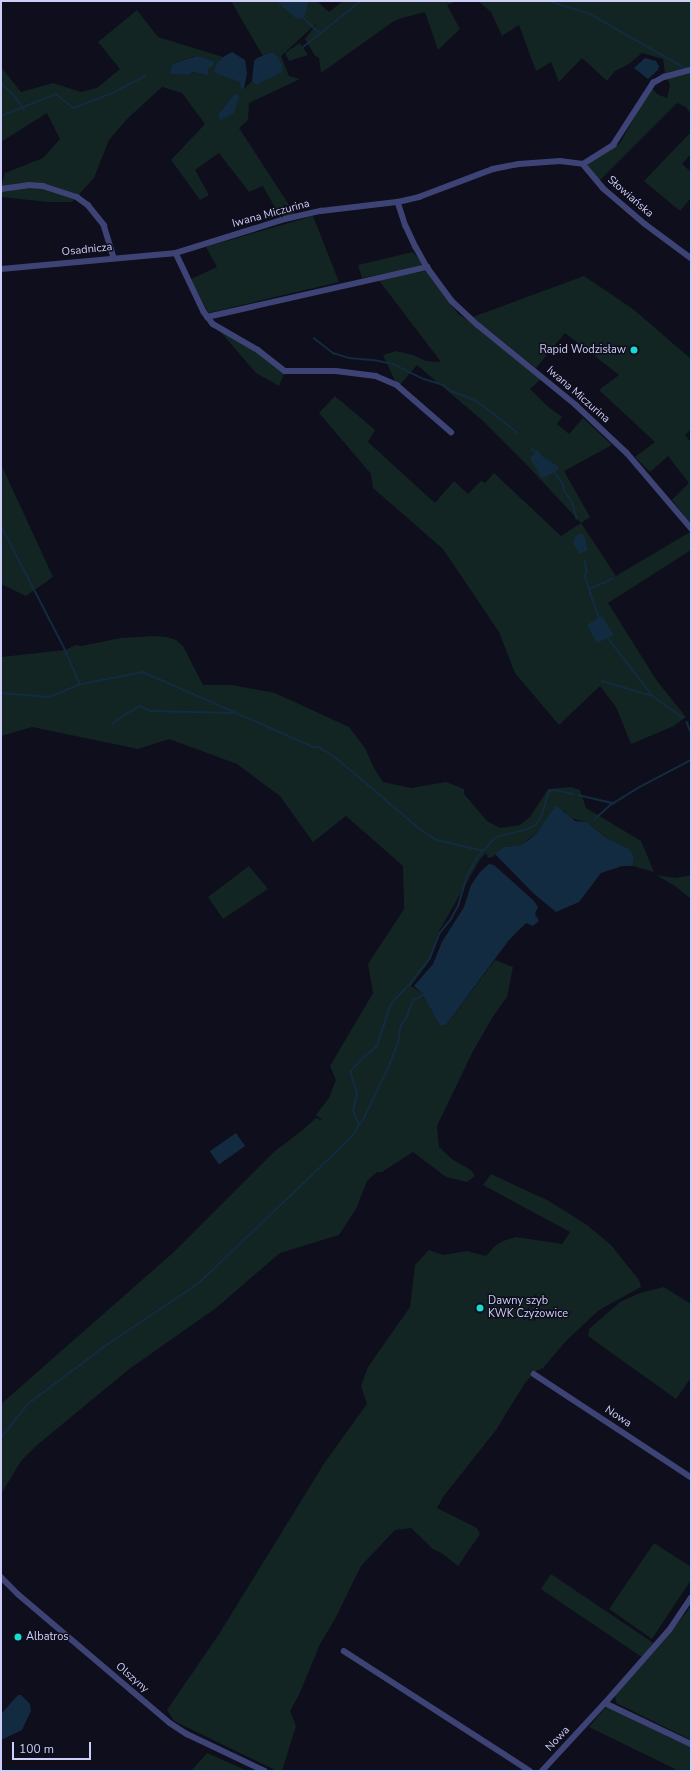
<!DOCTYPE html>
<meta charset="utf-8">
<style>
body{margin:0}
#map{position:relative;width:692px;height:1772px;overflow:hidden;background:#0e0e1c;font-family:"Nunito Sans",sans-serif}
div>[style]{position:absolute}
[style*='--x']{left:calc(var(--x)*1px);top:calc(var(--y)*1px);width:calc(var(--w)*1px);rotate:calc(var(--a)*1deg)}
.green>*{inset:0;background:#122522;transform-origin:0 0}
.water>*{inset:0;background:#132b40;transform-origin:0 0}
.stream>*{height:1.5px;margin:-0.75px;padding:0 0.75px;transform-origin:0.75px;border-radius:0.75px;background:#132b40}
.minor>*{height:5.5px;margin:-2.75px;padding:0 2.75px;transform-origin:2.75px;border-radius:2.75px;background:#3e4376}
.dots>*{width:11px;height:11px;translate:-50% -50%;box-sizing:border-box;border:2px solid #0e0e1c;border-radius:50%}
span{translate:-50% -50%;white-space:nowrap;text-align:center;line-height:1.15;-webkit-text-stroke:3px #0e0e1c;paint-order:stroke}
.street-label{font-size:11px;color:#cecff9}
.poi-label{font-size:11px;color:#cecff9}
.right{translate:-100% -50%;text-align:right}
.left{translate:0 -50%;text-align:left}
.frame{position:absolute;inset:0;border:2px solid #cecff9;pointer-events:none}
.scale{position:absolute;left:12px;top:1742px;width:79px;height:18px;box-sizing:border-box;border:2px solid #cecff9;border-top:0;padding-left:5px;font-size:12px;line-height:14px;white-space:nowrap;color:#cecff9;-webkit-text-stroke:3px #0e0e1c;paint-order:stroke}
</style>
<div id="map">
<div class="green">
<div style="clip-path:polygon(evenodd,231px 1px,317px 1px,329px 12px,343px 1px,458px 1px,447px 5px,460px 29px,438px 50px,425px 12px,402px 18px,394px 21px,321px 73px,319px 58px,315px 56px,305px 39px,317px 23px,281px 56px,289px 76px,300px 79px,249px 103px,248px 120px,239px 128px,295px 214px,280px 217px,263px 186px,249px 192px,219px 153px,195px 170px,209px 195px,200px 200px,171px 160px,205px 124px,182px 93px,162px 87px,127px 119px,109px 140px,94px 178px,72px 202px,48px 202px,1px 197px,1px 187px,5px 173px,43px 158px,60px 139px,47px 113px,1px 142px,1px 67px,21px 92px,53px 83px,81px 92px,97px 88px,120px 69px,98px 42px,137px 10px,158px 37px,223px 57px,217px 63px,219px 75px,240px 82px,244px 89px,252px 81px,256px 85px,272px 52px,263px 56px,231px 1px,195px 56px,214px 61px,208px 68px,207px 76px,193px 72px,189px 75px,170px 74px,172px 64px,195px 56px)"></div>
<div style="clip-path:polygon(478px 1px,691px 1px,691px 114px,686px 107px,677px 103px,599px 181px,586px 165px,620px 143px,650px 90px,653px 89px,657px 94px,667px 98px,670px 85px,665px 73px,663px 59px,642px 53px,629px 64px,615px 71px,607px 81px,582px 58px,559px 82px,551px 62px,536px 71px,519px 25px,502px 36px,491px 12px)"></div>
<div style="clip-path:polygon(300px 43px,308px 55px,289px 61px,285px 53px)"></div>
<div style="clip-path:polygon(689px 134px,691px 135px,691px 154px,682px 164px,691px 172px,691px 198px,680px 211px,644px 181px)"></div>
<div style="clip-path:polygon(313px 216px,339px 282px,208px 313px,191px 279px,217px 267px,206px 247px)"></div>
<div style="clip-path:polygon(413px 252px,422px 263px,421px 267px,362px 278px,358px 265px)"></div>
<div style="clip-path:polygon(426px 271px,429px 273px,458px 314px,469px 321px,541px 379px,530px 389px,546px 405px,562px 417px,557px 424px,569px 434px,583px 418px,612px 445px,564px 471px,590px 517px,581px 523px,616px 576px,690px 532px,691px 533px,691px 550px,608px 603px,657px 681px,686px 717px,674px 726px,631px 744px,616px 707px,600px 686px,559px 725px,515px 673px,499px 632px,443px 549px,373px 488px,371px 474px,319px 413px,335px 396px,375px 430px,368px 442px,435px 503px,454px 481px,468px 494px,481px 481px,485px 483px,494px 473px,561px 536px,581px 523px,525px 463px,483px 421px,417px 365px,400px 385px,395px 381px,383px 355px,396px 351px,413px 355px,426px 361px,441px 362px,378px 279px)"></div>
<div style="clip-path:polygon(584px 276px,633px 309px,691px 359px,691px 429px,685px 435px,691px 442px,691px 524px,672px 500px,689px 483px,668px 456px,650px 472px,635px 457px,655px 442px,599px 390px,619px 375px,565px 333px,536px 368px,473px 317px)"></div>
<div style="clip-path:polygon(218px 329px,253px 349px,284px 373px,279px 386px,256px 373px)"></div>
<div style="clip-path:polygon(1px 464px,53px 577px,26px 596px,1px 584px)"></div>
<div style="clip-path:polygon(153px 636px,167px 637px,176px 640px,183px 646px,203px 685px,232px 685px,275px 693px,349px 727px,365px 748px,374px 768px,383px 782px,411px 788px,446px 782px,464px 789px,464px 794px,487px 821px,500px 828px,520px 825px,530px 817px,548px 789px,571px 787px,580px 790px,586px 808px,641px 841px,654px 872px,633px 866px,634px 856px,628px 849px,605px 837px,586px 822px,570px 818px,563px 810px,552px 810px,537px 833px,521px 845px,504px 847px,493px 857px,488px 858px,486px 853px,479px 861px,438px 933px,431px 959px,411px 986px,422px 993px,437px 1021px,443px 1026px,446px 1025px,495px 960px,513px 967px,507px 997px,494px 1015px,473px 1051px,437px 1126px,439px 1147px,452px 1159px,471px 1170px,475px 1176px,467px 1182px,446px 1177px,413px 1152px,382px 1172px,377px 1172px,367px 1181px,356px 1209px,339px 1235px,280px 1253px,216px 1308px,128px 1370px,36px 1446px,21px 1461px,1px 1494px,1px 1404px,175px 1251px,275px 1151px,304px 1129px,316px 1118px,323px 1121px,316px 1115px,329px 1098px,336px 1080px,330px 1066px,373px 993px,368px 964px,404px 909px,403px 866px,346px 816px,313px 842px,280px 796px,237px 764px,169px 739px,138px 749px,32px 727px,1px 736px,1px 657px,65px 650px,76px 645px,81px 646px,121px 638px)"></div>
<div style="clip-path:polygon(249px 866px,268px 889px,223px 919px,208px 897px)"></div>
<div style="clip-path:polygon(656px 875px,676px 878px,691px 875px,691px 899px,675px 886px)"></div>
<div style="clip-path:polygon(491px 1174px,549px 1201px,587px 1225px,611px 1245px,639px 1280px,641px 1287px,599px 1310px,566px 1341px,543px 1368px,536px 1371px,525px 1383px,496px 1430px,443px 1497px,437px 1508px,477px 1528px,480px 1534px,458px 1566px,443px 1554px,433px 1549px,411px 1528px,395px 1530px,361px 1566px,335px 1619px,320px 1644px,299px 1695px,290px 1711px,296px 1726px,282px 1771px,277px 1771px,174px 1721px,167px 1710px,219px 1634px,325px 1462px,367px 1404px,361px 1386px,368px 1367px,410px 1307px,415px 1265px,429px 1250px,443px 1255px,467px 1251px,486px 1256px,495px 1246px,503px 1241px,516px 1237px,562px 1244px,570px 1232px,483px 1185px)"></div>
<div style="clip-path:polygon(664px 1287px,691px 1304px,691px 1378px,676px 1399px,588px 1336px,589px 1329px,620px 1302px,640px 1293px)"></div>
<div style="clip-path:polygon(654px 1543px,691px 1567px,691px 1580px,652px 1639px,609px 1609px)"></div>
<div style="left:551px;top:1574px;width:123px;height:18px;rotate:34deg"></div>
<div style="clip-path:polygon(691px 1605px,691px 1740px,616px 1703px,615px 1695px,686px 1613px)"></div>
<div style="clip-path:polygon(610px 1707px,691px 1747px,691px 1771px,679px 1771px,589px 1727px,604px 1709px)"></div>
<div style="clip-path:polygon(207px 1753px,248px 1771px,191px 1771px)"></div>
</div>
<div class="water">
<div style="clip-path:polygon(276px 1px,309px 1px,304px 17px,297px 19px)"></div>
<div style="clip-path:polygon(232px 52px,245px 60px,247px 73px,244px 89px,241px 89px,240px 82px,219px 75px,214px 71px,217px 63px,223px 57px)"></div>
<div style="clip-path:polygon(272px 52px,278px 57px,282px 65px,282px 72px,256px 85px,252px 81px,254px 61px,257px 58px)"></div>
<div style="clip-path:polygon(196px 56px,214px 61px,213px 66px,208px 68px,208px 76px,193px 72px,189px 75px,170px 74px,172px 64px)"></div>
<div style="clip-path:polygon(645px 58px,656px 61px,659px 66px,658px 70px,648px 79px,634px 68px)"></div>
<div style="clip-path:polygon(235px 94px,239px 96px,234px 113px,220px 120px,218px 115px)"></div>
<div style="clip-path:polygon(537px 450px,544px 458px,555px 464px,559px 468px,557px 471px,543px 478px,540px 476px,530px 458px)"></div>
<div style="clip-path:polygon(580px 533px,584px 535px,588px 550px,580px 554px,573px 544px,575px 537px)"></div>
<div style="clip-path:polygon(602px 616px,614px 635px,597px 643px,587px 625px)"></div>
<div style="clip-path:polygon(557px 806px,575px 821px,586px 822px,605px 837px,629px 849px,634px 856px,633px 866px,622px 866px,601px 873px,579px 902px,556px 912px,533px 893px,495px 854px,504px 847px,521px 845px,530px 839px,537px 833px,552px 810px)"></div>
<div style="clip-path:polygon(489px 864px,494px 865px,534px 901px,538px 907px,535px 914px,539px 921px,533px 926px,526px 923px,509px 940px,446px 1025px,442px 1026px,437px 1021px,422px 993px,414px 986px,433px 964px,442px 942px,464px 907px,471px 885px,480px 872px)"></div>
<div style="left:236px;top:1133px;width:16px;height:32px;rotate:55deg"></div>
<div style="clip-path:polygon(18px 1695px,21px 1695px,30px 1704px,31px 1711px,22px 1730px,1px 1740px,1px 1714px)"></div>
</div>
<div class="stream">
<div style="--x:549;--y:1;--w:43;--a:17.6"></div>
<div style="--x:590;--y:14;--w:109;--a:29.6"></div>
<div style="--x:303;--y:17;--w:18;--a:45"></div>
<div style="--x:316;--y:30;--w:6;--a:31"></div>
<div style="--x:303;--y:47;--w:74;--a:-38.4"></div>
<div style="--x:1;--y:83;--w:13;--a:42"></div>
<div style="--x:11;--y:92;--w:21;--a:51"></div>
<div style="--x:1;--y:116;--w:59;--a:-21.8"></div>
<div style="--x:56;--y:94;--w:23;--a:38"></div>
<div style="--x:74;--y:108;--w:44;--a:-21.3"></div>
<div style="--x:115;--y:92;--w:34;--a:-28"></div>
<div style="--x:314;--y:338;--w:24;--a:38"></div>
<div style="--x:333;--y:353;--w:17;--a:17"></div>
<div style="--x:349;--y:358;--w:25;--a:5"></div>
<div style="--x:374;--y:360;--w:19;--a:12"></div>
<div style="--x:393;--y:364;--w:34;--a:26"></div>
<div style="--x:424;--y:379;--w:21;--a:17"></div>
<div style="--x:444;--y:385;--w:9;--a:41"></div>
<div style="--x:451;--y:391;--w:22;--a:21"></div>
<div style="--x:472;--y:399;--w:14;--a:30"></div>
<div style="--x:484;--y:406;--w:43;--a:38.5"></div>
<div style="--x:532;--y:449;--w:4;--a:45"></div>
<div style="--x:554;--y:471;--w:16;--a:55"></div>
<div style="--x:563;--y:484;--w:8;--a:76"></div>
<div style="--x:565;--y:492;--w:11;--a:52"></div>
<div style="--x:572;--y:501;--w:18;--a:74"></div>
<div style="--x:1;--y:525;--w:137;--a:62.7"></div>
<div style="--x:64;--y:647;--w:40;--a:66.6"></div>
<div style="--x:585;--y:561;--w:11;--a:80"></div>
<div style="--x:587;--y:572;--w:4;--a:117"></div>
<div style="--x:585;--y:576;--w:44;--a:71.6"></div>
<div style="--x:589;--y:589;--w:26;--a:-23"></div>
<div style="--x:608;--y:638;--w:73;--a:52.2"></div>
<div style="--x:653;--y:696;--w:37;--a:36"></div>
<div style="--x:602;--y:681;--w:53;--a:16.4"></div>
<div style="--x:1;--y:693;--w:48;--a:4.8"></div>
<div style="--x:49;--y:697;--w:35;--a:-22"></div>
<div style="--x:82;--y:684;--w:62;--a:-11.1"></div>
<div style="--x:143;--y:672;--w:177;--a:23.7"></div>
<div style="--x:305;--y:743;--w:9;--a:27"></div>
<div style="--x:313;--y:747;--w:6;--a:0"></div>
<div style="--x:319;--y:747;--w:15;--a:32"></div>
<div style="--x:332;--y:755;--w:35;--a:39"></div>
<div style="--x:359;--y:777;--w:82;--a:40.5"></div>
<div style="--x:421;--y:830;--w:19;--a:32"></div>
<div style="--x:437;--y:840;--w:48;--a:13.2"></div>
<div style="--x:687;--y:722;--w:11;--a:68"></div>
<div style="--x:112;--y:724;--w:11;--a:-38"></div>
<div style="--x:121;--y:717;--w:22;--a:-30"></div>
<div style="--x:140;--y:706;--w:12;--a:24"></div>
<div style="--x:151;--y:711;--w:84;--a:1.4"></div>
<div style="--x:578;--y:795;--w:37;--a:13"></div>
<div style="--x:614;--y:803;--w:28;--a:-32"></div>
<div style="--x:638;--y:788;--w:60;--a:-27.8"></div>
<div style="--x:595;--y:819;--w:24;--a:-42"></div>
<div style="--x:359;--y:1125;--w:6;--a:-51"></div>
<div style="--x:363;--y:1120;--w:60;--a:-64.3"></div>
<div style="--x:389;--y:1066;--w:26;--a:-69"></div>
<div style="--x:398;--y:1042;--w:17;--a:-80"></div>
<div style="--x:401;--y:1025;--w:10;--a:-53"></div>
<div style="--x:407;--y:1017;--w:13;--a:-72"></div>
<div style="--x:411;--y:1005;--w:4;--a:-63"></div>
<div style="--x:413;--y:1001;--w:12;--a:-31"></div>
<div style="--x:1;--y:1438;--w:43;--a:-51.5"></div>
<div style="--x:28;--y:1404;--w:100;--a:-36.9"></div>
<div style="--x:108;--y:1344;--w:110;--a:-33.8"></div>
<div style="--x:199;--y:1283;--w:211;--a:-43.7"></div>
<div style="--x:352;--y:1137;--w:14;--a:-60"></div>
<div style="--x:359;--y:1125;--w:15;--a:-113"></div>
<div style="--x:353;--y:1111;--w:18;--a:-77"></div>
<div style="--x:357;--y:1093;--w:22;--a:-108"></div>
<div style="--x:350;--y:1072;--w:21;--a:-47"></div>
<div style="--x:364;--y:1057;--w:17;--a:-40"></div>
<div style="--x:377;--y:1046;--w:44;--a:-71.6"></div>
<div style="--x:391;--y:1004;--w:26;--a:-47"></div>
<div style="--x:409;--y:985;--w:34;--a:-52"></div>
<div style="--x:430;--y:958;--w:26;--a:-69"></div>
<div style="--x:439;--y:934;--w:19;--a:-51"></div>
<div style="--x:451;--y:919;--w:15;--a:-62"></div>
<div style="--x:458;--y:906;--w:31;--a:-73"></div>
<div style="--x:467;--y:876;--w:19;--a:-62"></div>
<div style="--x:476;--y:859;--w:27;--a:-48"></div>
<div style="--x:494;--y:839;--w:7;--a:-27"></div>
<div style="--x:500;--y:836;--w:29;--a:-14"></div>
<div style="--x:528;--y:829;--w:9;--a:-27"></div>
<div style="--x:536;--y:825;--w:9;--a:-58"></div>
<div style="--x:541;--y:817;--w:27;--a:-73"></div>
<div style="--x:549;--y:791;--w:7;--a:-8"></div>
<div style="--x:556;--y:790;--w:18;--a:13"></div>
</div>
<div class="minor">
<div style="--x:583;--y:164;--w:36;--a:-32"></div>
<div style="--x:613;--y:145;--w:74;--a:-57.2"></div>
<div style="--x:653;--y:83;--w:13;--a:-29"></div>
<div style="--x:664;--y:77;--w:28;--a:-15"></div>
<div style="--x:583;--y:164;--w:31;--a:50"></div>
<div style="--x:603;--y:188;--w:55;--a:40.6"></div>
<div style="--x:645;--y:224;--w:57;--a:36.5"></div>
<div style="--x:1;--y:189;--w:27;--a:-8"></div>
<div style="--x:28;--y:185;--w:15;--a:4"></div>
<div style="--x:43;--y:186;--w:36;--a:18"></div>
<div style="--x:77;--y:197;--w:14;--a:36"></div>
<div style="--x:88;--y:205;--w:26;--a:51"></div>
<div style="--x:104;--y:225;--w:34;--a:73"></div>
<div style="--x:398;--y:202;--w:25;--a:72"></div>
<div style="--x:406;--y:226;--w:23;--a:65"></div>
<div style="--x:416;--y:247;--w:23;--a:61"></div>
<div style="--x:427;--y:267;--w:42;--a:53.7"></div>
<div style="--x:452;--y:301;--w:35;--a:43"></div>
<div style="--x:478;--y:325;--w:127;--a:39.2"></div>
<div style="--x:576;--y:405;--w:70;--a:43.3"></div>
<div style="--x:627;--y:453;--w:99;--a:49.5"></div>
<div style="--x:176;--y:253;--w:65;--a:64.6"></div>
<div style="--x:204;--y:312;--w:15;--a:53"></div>
<div style="--x:213;--y:324;--w:52;--a:30"></div>
<div style="--x:258;--y:350;--w:34;--a:38"></div>
<div style="--x:285;--y:371;--w:51;--a:0"></div>
<div style="--x:336;--y:371;--w:40;--a:7.1"></div>
<div style="--x:376;--y:376;--w:23;--a:23"></div>
<div style="--x:397;--y:385;--w:72;--a:41"></div>
<div style="--x:1;--y:269;--w:176;--a:-5.2"></div>
<div style="--x:176;--y:253;--w:114;--a:-17.3"></div>
<div style="--x:285;--y:219;--w:37;--a:-13"></div>
<div style="--x:321;--y:211;--w:78;--a:-6.7"></div>
<div style="--x:398;--y:202;--w:22;--a:-13"></div>
<div style="--x:419;--y:197;--w:79;--a:-20.7"></div>
<div style="--x:493;--y:169;--w:26;--a:-11"></div>
<div style="--x:519;--y:164;--w:41;--a:-4.2"></div>
<div style="--x:560;--y:161;--w:23;--a:7"></div>
<div style="--x:207;--y:317;--w:226;--a:-12.8"></div>
<div style="--x:534;--y:1374;--w:188;--a:33.3"></div>
<div style="--x:1;--y:1577;--w:24;--a:45"></div>
<div style="--x:18;--y:1594;--w:199;--a:40.3"></div>
<div style="--x:170;--y:1723;--w:20;--a:33"></div>
<div style="--x:187;--y:1734;--w:86;--a:25.4"></div>
<div style="--x:344;--y:1651;--w:221;--a:32.8"></div>
<div style="--x:605;--y:1703;--w:98;--a:-48.7"></div>
<div style="--x:670;--y:1629;--w:37;--a:-56"></div>
<div style="--x:542;--y:1771;--w:93;--a:-47.2"></div>
<div style="--x:605;--y:1703;--w:95;--a:25.5"></div>
</div>
<div class="dots">
<div style="left:634px;top:350px;background:#1adad4"></div>
<div style="left:480px;top:1308px;background:#1adad4"></div>
<div style="left:18px;top:1637px;background:#1adad4"></div>
</div>
<div class="street-label">
<span style="left:630px;top:197px;rotate:41deg">Słowiańska</span>
<span style="left:271px;top:214px;rotate:-15deg">Iwana Miczurina</span>
<span style="left:87px;top:250px;rotate:-6deg">Osadnicza</span>
<span style="left:578px;top:395px;rotate:41deg">Iwana Miczurina</span>
<span style="left:618px;top:1417px;rotate:33deg">Nowa</span>
<span style="left:132px;top:1678px;rotate:41deg">Olszyny</span>
<span style="left:558px;top:1739px;rotate:-47deg">Nowa</span>
</div>
<div class="poi-label">
<span class="right" style="left:626px;top:350px">Rapid Wodzisław</span>
<span class="left" style="left:488px;top:1308px">Dawny szyb<br>KWK Czyżowice</span>
<span class="left" style="left:26px;top:1637px">Albatros</span>
</div>
<div class="frame"></div>
<div class="scale">100 m</div>
</div>
